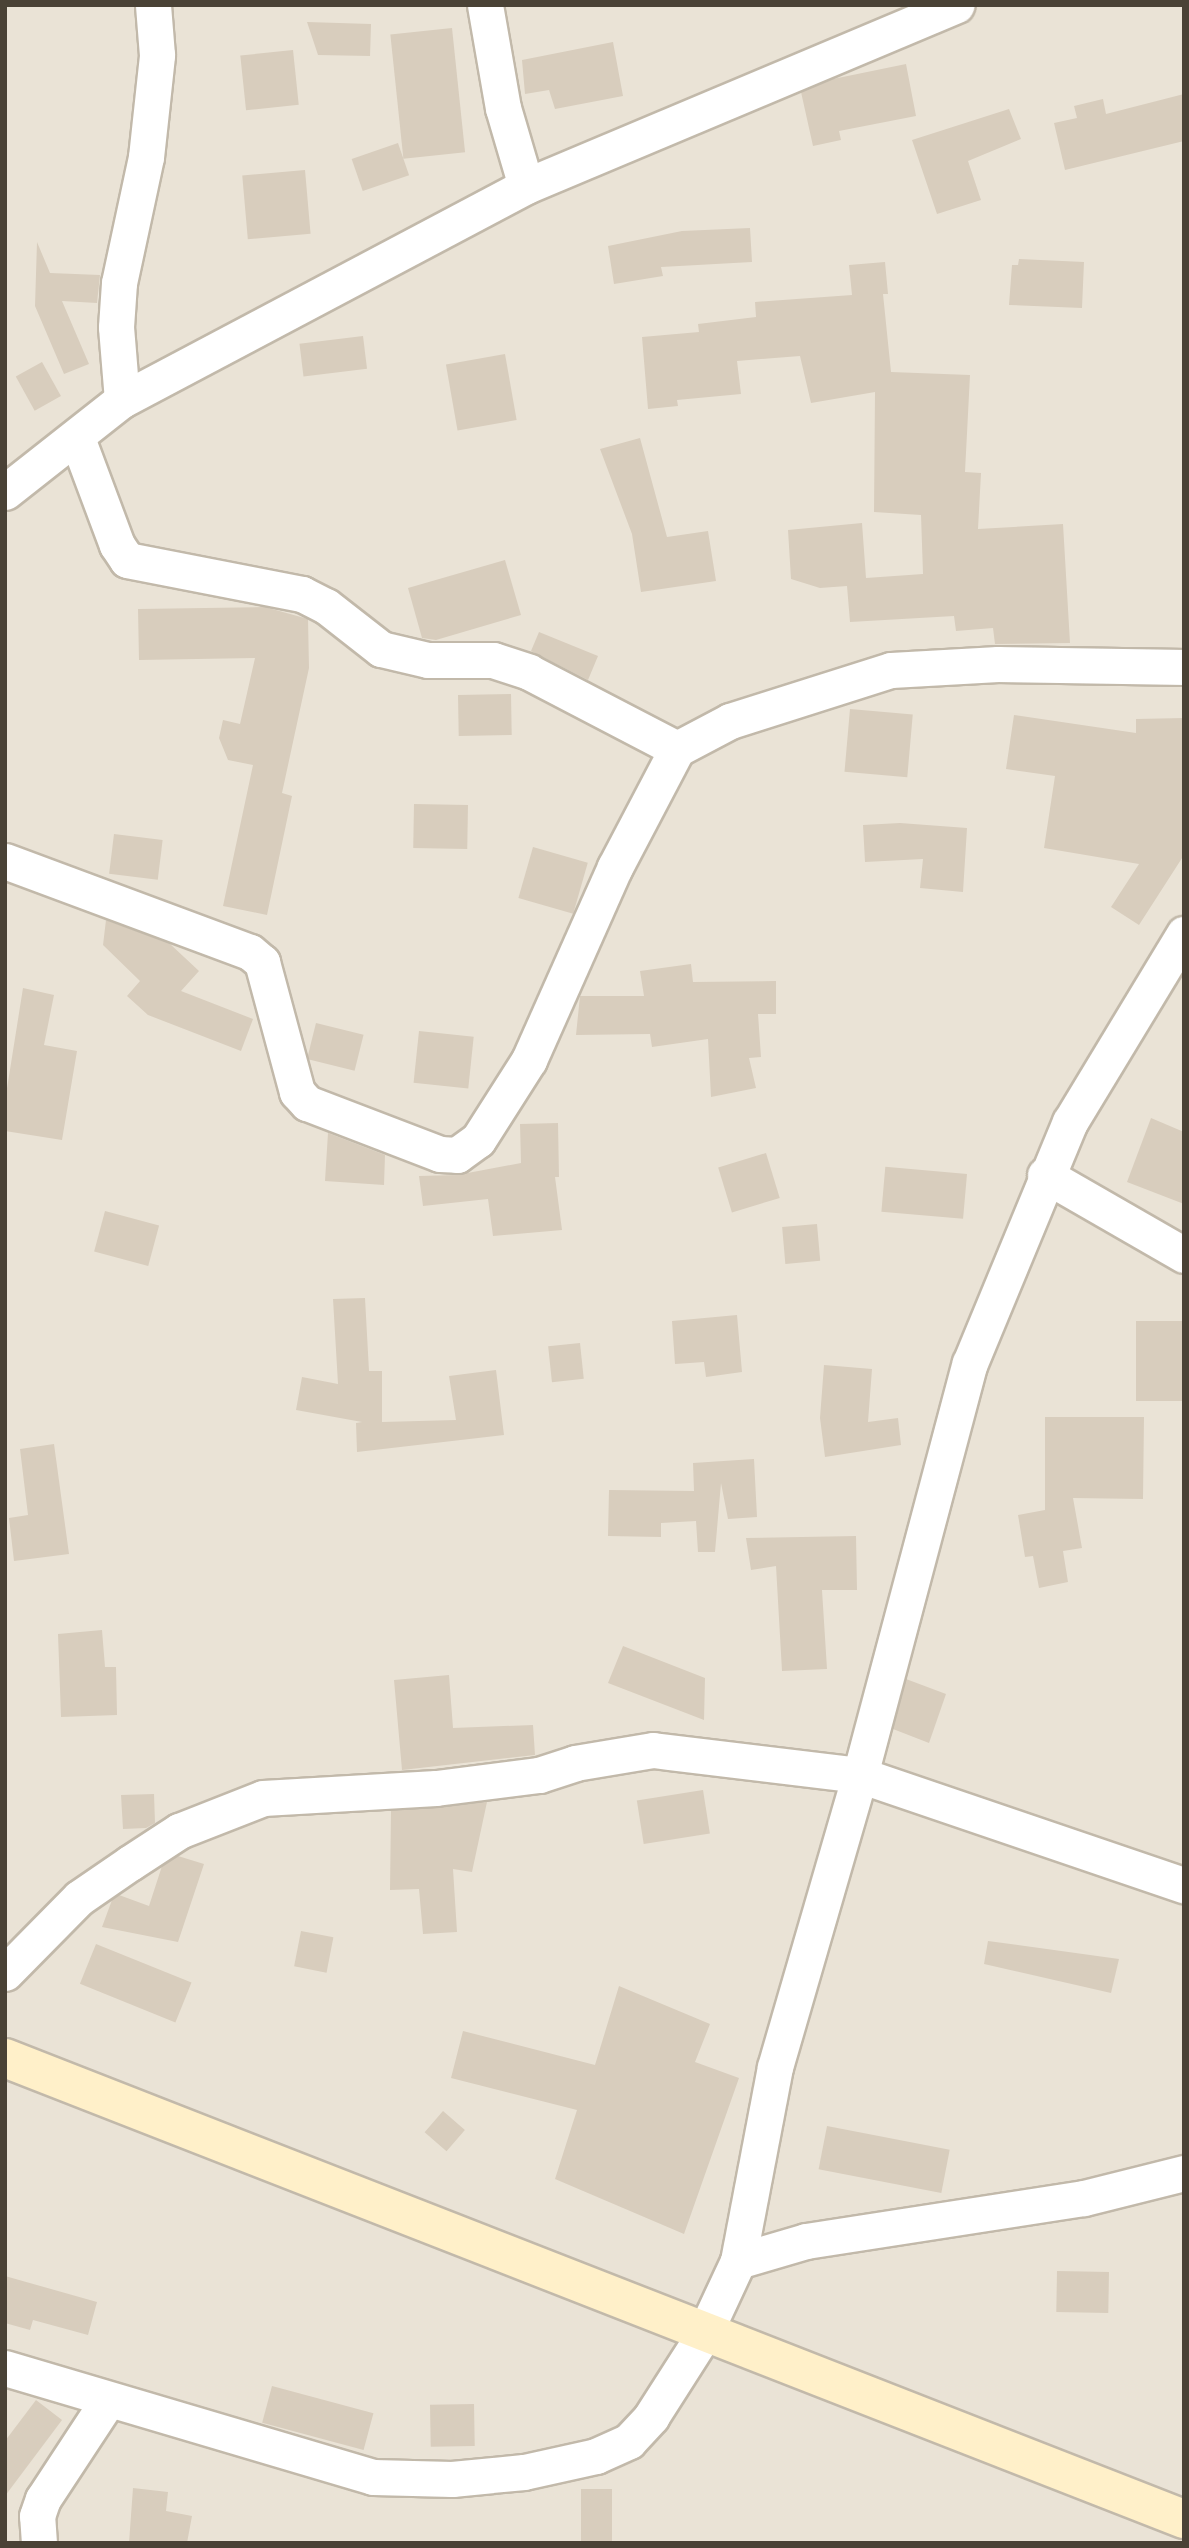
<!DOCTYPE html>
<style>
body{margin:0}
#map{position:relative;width:1189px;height:2548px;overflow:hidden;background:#f6f1e8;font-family:"PT Sans",sans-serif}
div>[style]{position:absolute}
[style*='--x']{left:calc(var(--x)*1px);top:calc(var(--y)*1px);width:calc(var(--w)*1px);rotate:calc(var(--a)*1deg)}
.residential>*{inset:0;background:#eae3d6;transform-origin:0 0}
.building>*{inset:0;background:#d8cdbd;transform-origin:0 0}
.roads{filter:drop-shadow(2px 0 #c2b9aa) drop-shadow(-2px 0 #c2b9aa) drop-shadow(0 2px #c2b9aa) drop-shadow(0 -2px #c2b9aa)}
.minor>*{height:35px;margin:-17.5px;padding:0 17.5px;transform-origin:17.5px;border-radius:17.5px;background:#fff}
.secondary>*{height:38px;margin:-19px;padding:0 19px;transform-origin:19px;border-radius:19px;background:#fff0c9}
span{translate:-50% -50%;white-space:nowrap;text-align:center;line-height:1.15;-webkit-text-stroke:7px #fff;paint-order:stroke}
.frame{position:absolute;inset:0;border:7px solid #4a4236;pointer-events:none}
</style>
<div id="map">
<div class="residential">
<div style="left:5px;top:5px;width:1179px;height:2538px"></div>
</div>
<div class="building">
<div style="clip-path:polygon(307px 22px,371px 24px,370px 56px,318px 55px)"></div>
<div style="left:452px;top:28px;width:125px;height:62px;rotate:84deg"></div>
<div style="clip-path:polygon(613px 42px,623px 96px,555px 109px,549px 90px,525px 94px,522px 60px)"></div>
<div style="left:293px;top:50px;width:55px;height:53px;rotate:84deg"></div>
<div style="clip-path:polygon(906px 64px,916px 116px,839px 131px,841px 140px,813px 146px,801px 92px,833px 79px)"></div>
<div style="clip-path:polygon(1184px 94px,1184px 141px,1065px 170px,1054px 123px,1077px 118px,1074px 106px,1103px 99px,1106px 114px)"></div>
<div style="clip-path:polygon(1009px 109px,1021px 139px,968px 161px,981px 200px,937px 214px,912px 140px)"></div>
<div style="left:398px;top:143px;width:34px;height:49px;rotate:71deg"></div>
<div style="left:305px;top:170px;width:64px;height:63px;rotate:85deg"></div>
<div style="clip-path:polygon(750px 228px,752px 262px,661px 267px,663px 276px,614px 284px,608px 246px,682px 231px)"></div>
<div style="clip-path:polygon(37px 242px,50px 273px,100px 275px,97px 303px,62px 301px,89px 364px,64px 374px,35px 306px)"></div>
<div style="clip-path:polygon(1019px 259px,1084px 262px,1082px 308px,1009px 305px,1012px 265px,1018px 265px)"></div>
<div style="clip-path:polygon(885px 262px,888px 294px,883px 294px,891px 372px,970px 375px,965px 472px,981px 473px,978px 529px,1063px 524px,1070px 643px,995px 644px,993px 628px,956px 631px,954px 616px,850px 622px,847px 586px,820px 588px,791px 579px,788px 530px,862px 523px,866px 578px,923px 574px,921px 515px,874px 512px,875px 392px,811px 403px,800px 356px,737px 361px,741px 394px,677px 400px,678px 406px,648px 409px,642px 337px,699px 332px,698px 324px,756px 317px,755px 302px,852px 295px,849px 265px)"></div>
<div style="left:363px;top:336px;width:33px;height:64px;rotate:83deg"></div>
<div style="left:505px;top:354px;width:67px;height:60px;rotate:80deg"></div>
<div style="left:42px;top:362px;width:39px;height:30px;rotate:61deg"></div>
<div style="clip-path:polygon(640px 438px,667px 537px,708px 531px,716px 581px,641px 592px,632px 534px,600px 449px)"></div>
<div style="clip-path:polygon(505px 560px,521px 615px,436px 640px,422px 638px,408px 588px)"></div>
<div style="clip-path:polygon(265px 607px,308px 619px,309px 668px,282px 793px,292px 796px,267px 915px,223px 906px,253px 765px,228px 760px,219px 738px,223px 720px,240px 724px,255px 658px,139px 660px,138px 609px)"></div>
<div style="clip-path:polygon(539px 632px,598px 656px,588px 680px,531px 651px)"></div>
<div style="left:511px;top:694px;width:41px;height:53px;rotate:89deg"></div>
<div style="left:850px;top:709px;width:63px;height:63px;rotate:5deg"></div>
<div style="clip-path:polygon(1014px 715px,1136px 733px,1136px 719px,1184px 718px,1184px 855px,1139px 925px,1111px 907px,1139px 864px,1044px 848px,1055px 776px,1006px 769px)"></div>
<div style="left:414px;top:804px;width:54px;height:44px;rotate:1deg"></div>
<div style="clip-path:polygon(900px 823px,967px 828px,963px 892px,920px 888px,923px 859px,865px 862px,863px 825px)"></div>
<div style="left:114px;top:834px;width:49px;height:40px;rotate:7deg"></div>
<div style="left:533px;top:847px;width:57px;height:53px;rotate:16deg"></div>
<div style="clip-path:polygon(106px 920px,169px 943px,199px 971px,181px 991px,253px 1019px,241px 1051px,148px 1015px,127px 996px,140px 981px,103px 945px)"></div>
<div style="clip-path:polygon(691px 964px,693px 982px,776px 981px,776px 1014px,758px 1014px,761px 1057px,749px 1058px,756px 1088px,711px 1097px,708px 1039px,652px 1047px,650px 1034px,576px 1035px,580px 996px,644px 996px,640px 971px)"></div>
<div style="clip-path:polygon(23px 988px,54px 995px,44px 1045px,77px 1051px,62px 1140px,5px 1131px,5px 1101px)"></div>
<div style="left:316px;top:1023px;width:49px;height:37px;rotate:14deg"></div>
<div style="left:419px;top:1031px;width:55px;height:52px;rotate:6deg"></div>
<div style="clip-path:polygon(1151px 1118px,1184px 1132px,1184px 1204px,1127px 1182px)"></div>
<div style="clip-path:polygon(558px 1123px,559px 1177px,555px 1177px,562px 1230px,493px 1236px,488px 1199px,423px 1206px,419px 1176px,457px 1175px,521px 1163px,520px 1124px)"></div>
<div style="clip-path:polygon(328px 1133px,385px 1155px,384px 1185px,325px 1181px)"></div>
<div style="left:766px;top:1153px;width:47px;height:50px;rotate:73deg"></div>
<div style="left:967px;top:1174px;width:45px;height:82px;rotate:95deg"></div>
<div style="left:105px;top:1211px;width:56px;height:42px;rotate:15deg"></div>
<div style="left:817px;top:1224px;width:37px;height:35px;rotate:85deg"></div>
<div style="clip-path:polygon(365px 1298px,369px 1371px,382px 1371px,382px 1422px,456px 1420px,449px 1376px,496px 1370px,504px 1435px,357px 1452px,356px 1423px,362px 1422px,296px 1410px,302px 1377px,338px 1384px,333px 1299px)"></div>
<div style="clip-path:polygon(737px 1315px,742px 1372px,706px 1377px,704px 1362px,675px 1364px,672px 1321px)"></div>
<div style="left:1184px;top:1321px;width:80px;height:48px;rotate:90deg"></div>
<div style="left:580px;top:1343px;width:36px;height:32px;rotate:84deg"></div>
<div style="clip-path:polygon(824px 1365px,872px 1369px,868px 1422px,898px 1418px,901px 1445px,825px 1457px,820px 1418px)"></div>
<div style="clip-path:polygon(1045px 1417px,1144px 1417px,1143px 1499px,1073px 1498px,1082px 1548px,1063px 1551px,1068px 1582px,1039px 1588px,1033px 1556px,1025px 1557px,1018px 1515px,1045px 1510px)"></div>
<div style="clip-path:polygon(54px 1444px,69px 1554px,14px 1561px,9px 1518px,28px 1515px,20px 1449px)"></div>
<div style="clip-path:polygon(754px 1459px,757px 1517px,728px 1519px,721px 1483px,715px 1552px,698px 1552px,696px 1521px,661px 1523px,661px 1537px,608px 1536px,609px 1490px,694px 1491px,693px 1463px)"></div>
<div style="clip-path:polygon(856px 1536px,857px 1590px,822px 1590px,827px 1669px,782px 1671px,776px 1566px,751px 1570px,746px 1538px)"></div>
<div style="clip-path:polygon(102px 1630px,105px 1667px,116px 1667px,117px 1715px,61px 1717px,58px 1634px)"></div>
<div style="clip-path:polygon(623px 1646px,705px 1678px,704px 1720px,608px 1683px)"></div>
<div style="clip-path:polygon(449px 1675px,453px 1728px,533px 1725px,535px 1755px,402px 1770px,394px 1680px)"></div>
<div style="clip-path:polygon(906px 1679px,946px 1694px,929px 1743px,893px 1729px)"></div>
<div style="left:703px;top:1790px;width:44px;height:67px;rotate:81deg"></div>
<div style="clip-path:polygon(154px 1794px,155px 1823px,146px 1828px,123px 1829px,121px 1795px)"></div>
<div style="clip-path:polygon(487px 1802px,472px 1872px,453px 1869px,457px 1932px,423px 1934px,419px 1889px,390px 1890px,391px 1811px)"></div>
<div style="clip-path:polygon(178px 1856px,204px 1864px,178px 1942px,102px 1927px,112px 1900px,119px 1895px,149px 1906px,162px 1866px)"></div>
<div style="left:301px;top:1931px;width:33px;height:36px;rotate:11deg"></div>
<div style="clip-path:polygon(988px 1941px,1119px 1959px,1111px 1993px,984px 1964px)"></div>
<div style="left:96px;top:1944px;width:103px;height:43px;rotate:22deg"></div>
<div style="clip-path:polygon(619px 1986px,710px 2024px,695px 2062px,739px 2078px,684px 2234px,555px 2179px,577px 2110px,451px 2078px,463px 2031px,595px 2065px)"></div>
<div style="left:443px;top:2111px;width:29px;height:28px;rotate:41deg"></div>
<div style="left:827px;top:2126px;width:125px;height:44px;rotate:11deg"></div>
<div style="left:1057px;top:2271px;width:52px;height:41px;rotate:1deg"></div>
<div style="clip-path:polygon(5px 2276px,97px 2302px,88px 2335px,33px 2320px,30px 2330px,5px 2323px)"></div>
<div style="left:272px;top:2386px;width:105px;height:38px;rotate:15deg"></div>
<div style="clip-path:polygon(36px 2400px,62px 2420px,5px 2496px,5px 2441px)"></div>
<div style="left:474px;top:2404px;width:42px;height:44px;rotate:89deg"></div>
<div style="clip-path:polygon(133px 2488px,168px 2492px,166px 2511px,192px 2516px,187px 2543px,129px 2543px)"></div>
<div style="left:581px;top:2489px;width:31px;height:54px"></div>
</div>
<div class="roads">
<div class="minor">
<div style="--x:485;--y:5;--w:105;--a:80.1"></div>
<div style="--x:503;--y:108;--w:81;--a:73.6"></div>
<div style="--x:122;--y:400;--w:73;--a:-94.7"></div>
<div style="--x:116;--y:327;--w:44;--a:-86.1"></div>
<div style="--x:119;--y:283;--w:129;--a:-77.9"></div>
<div style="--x:146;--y:157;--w:103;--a:-83.8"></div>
<div style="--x:157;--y:55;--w:50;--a:-94.6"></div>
<div style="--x:77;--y:438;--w:114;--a:69.5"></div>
<div style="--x:117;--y:545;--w:18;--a:56"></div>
<div style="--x:127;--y:560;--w:178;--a:11"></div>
<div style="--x:302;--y:594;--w:27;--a:27"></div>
<div style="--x:326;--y:606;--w:70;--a:38"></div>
<div style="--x:381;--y:649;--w:48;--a:13.2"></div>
<div style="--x:428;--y:660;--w:65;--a:0"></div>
<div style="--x:493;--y:660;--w:38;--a:18"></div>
<div style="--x:529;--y:672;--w:167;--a:27.5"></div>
<div style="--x:677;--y:749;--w:60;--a:-27.8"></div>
<div style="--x:730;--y:721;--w:169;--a:-17.6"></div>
<div style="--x:891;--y:670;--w:107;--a:-3.2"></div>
<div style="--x:998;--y:664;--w:186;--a:0.9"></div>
<div style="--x:5;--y:492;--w:149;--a:-38.2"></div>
<div style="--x:122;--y:400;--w:457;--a:-27.9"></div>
<div style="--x:526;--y:186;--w:467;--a:-22.8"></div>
<div style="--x:5;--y:861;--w:261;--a:20.4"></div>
<div style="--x:250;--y:952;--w:16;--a:40"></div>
<div style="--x:262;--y:962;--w:135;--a:74.9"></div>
<div style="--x:297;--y:1092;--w:15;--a:48"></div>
<div style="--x:307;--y:1103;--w:142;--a:21"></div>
<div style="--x:440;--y:1154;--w:17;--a:3"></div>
<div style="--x:457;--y:1155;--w:26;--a:-36"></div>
<div style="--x:478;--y:1140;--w:95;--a:-57.5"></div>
<div style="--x:529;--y:1060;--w:211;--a:-66"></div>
<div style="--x:615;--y:867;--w:133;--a:-62.3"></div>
<div style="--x:1045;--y:1175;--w:160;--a:29.9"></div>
<div style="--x:5;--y:1973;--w:105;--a:-45.4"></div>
<div style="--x:79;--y:1898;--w:62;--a:-34.5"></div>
<div style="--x:130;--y:1863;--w:59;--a:-33.1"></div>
<div style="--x:179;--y:1831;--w:90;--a:-21.4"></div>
<div style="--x:263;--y:1798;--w:173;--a:-3.3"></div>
<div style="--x:436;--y:1788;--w:104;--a:-7.2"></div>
<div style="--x:539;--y:1775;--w:38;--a:-18"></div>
<div style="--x:575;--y:1763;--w:79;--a:-9.5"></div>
<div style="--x:653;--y:1750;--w:209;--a:6.9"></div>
<div style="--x:860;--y:1775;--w:342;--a:18.8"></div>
<div style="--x:738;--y:2261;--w:197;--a:-79.2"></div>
<div style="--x:775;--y:2067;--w:304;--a:-73.8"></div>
<div style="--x:860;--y:1775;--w:426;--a:-75.1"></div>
<div style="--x:970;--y:1363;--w:261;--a:-67.5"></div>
<div style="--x:1070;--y:1122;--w:220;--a:-58.8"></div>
<div style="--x:5;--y:2368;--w:384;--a:16.5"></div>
<div style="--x:373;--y:2477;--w:79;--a:1.5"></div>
<div style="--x:452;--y:2479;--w:72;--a:-5.6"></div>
<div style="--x:524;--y:2472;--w:74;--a:-12.5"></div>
<div style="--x:596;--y:2456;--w:36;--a:-24"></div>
<div style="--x:629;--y:2441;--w:33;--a:-47"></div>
<div style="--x:651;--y:2417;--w:98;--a:-57.4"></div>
<div style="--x:704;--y:2334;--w:81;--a:-65"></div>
<div style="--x:738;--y:2261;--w:71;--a:-16.4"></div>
<div style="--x:806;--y:2241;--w:281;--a:-8.8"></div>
<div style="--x:1084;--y:2198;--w:103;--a:-14"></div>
<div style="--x:39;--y:2543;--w:27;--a:-94"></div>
<div style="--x:37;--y:2516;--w:18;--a:-71"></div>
<div style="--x:43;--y:2499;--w:118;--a:-56.7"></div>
</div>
<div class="secondary">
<div style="--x:5;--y:2058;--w:1266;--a:21.36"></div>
</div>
</div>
<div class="frame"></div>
</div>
